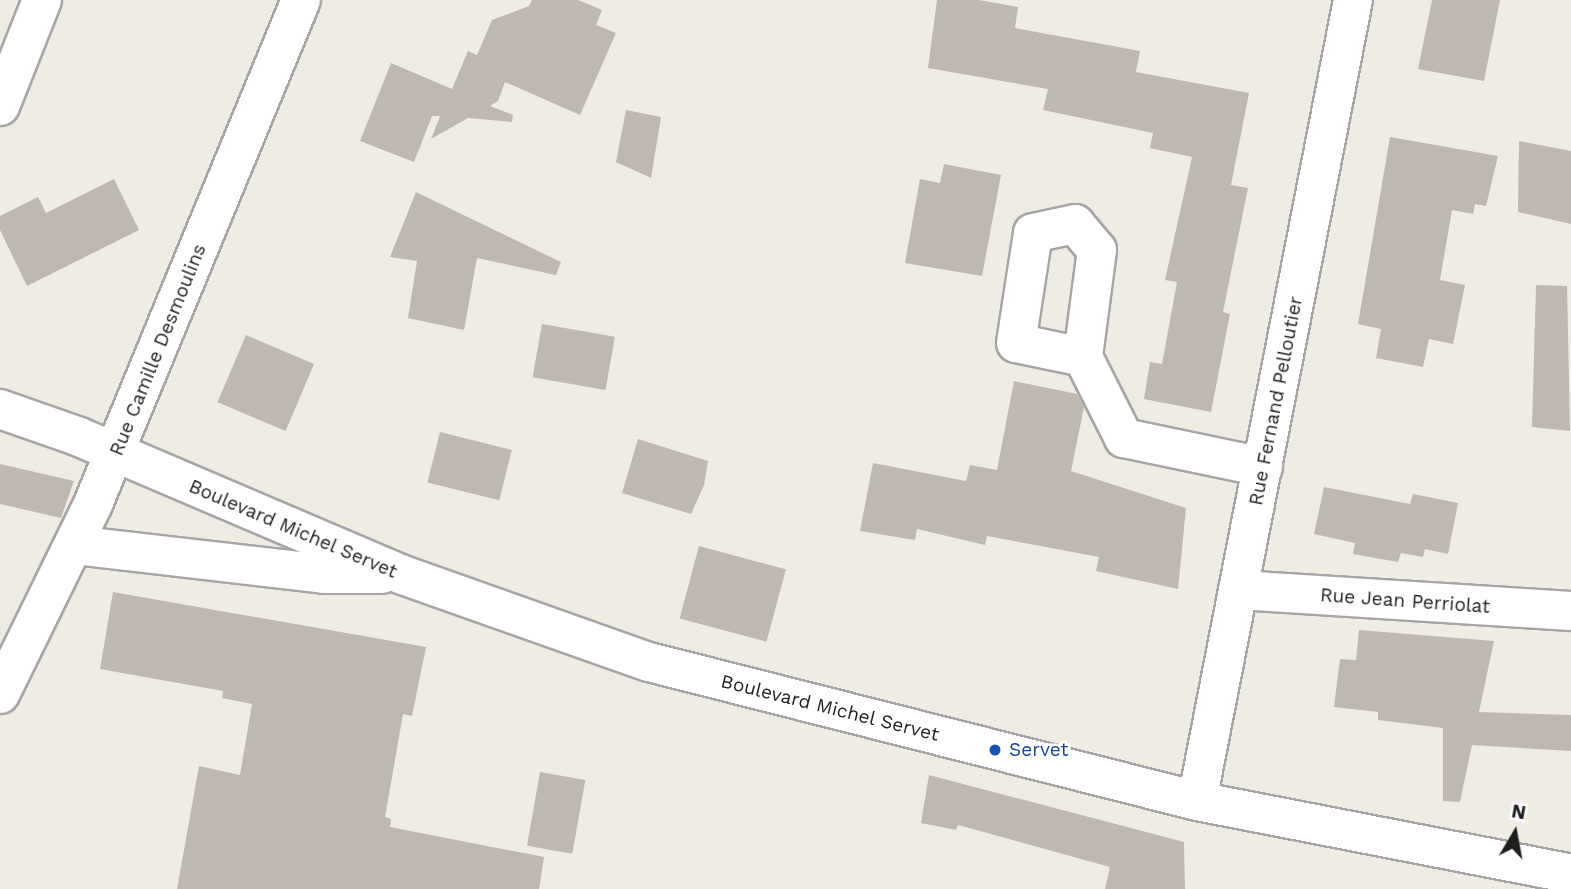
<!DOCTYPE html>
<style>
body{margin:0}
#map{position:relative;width:1571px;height:889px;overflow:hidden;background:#efece4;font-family:"Work Sans",sans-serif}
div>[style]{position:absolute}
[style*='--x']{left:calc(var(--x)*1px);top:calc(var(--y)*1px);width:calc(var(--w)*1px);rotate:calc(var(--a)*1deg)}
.building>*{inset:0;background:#bfb8b1;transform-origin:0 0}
.roads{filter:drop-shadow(2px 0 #a5a5a5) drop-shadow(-2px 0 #a5a5a5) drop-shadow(0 2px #a5a5a5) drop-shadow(0 -2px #a5a5a5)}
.minor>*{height:38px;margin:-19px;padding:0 19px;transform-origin:19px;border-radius:19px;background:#fff}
.dots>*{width:19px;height:19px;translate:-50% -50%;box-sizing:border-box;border:4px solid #fff;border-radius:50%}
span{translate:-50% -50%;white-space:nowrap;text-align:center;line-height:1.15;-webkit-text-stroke:5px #fff;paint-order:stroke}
.street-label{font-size:19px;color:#1e1e1e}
.transit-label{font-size:19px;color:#164399}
.left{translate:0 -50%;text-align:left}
.north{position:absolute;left:1480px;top:798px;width:70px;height:70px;-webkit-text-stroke:5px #fff;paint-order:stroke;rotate:10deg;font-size:19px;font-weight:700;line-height:28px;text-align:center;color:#1e1e1e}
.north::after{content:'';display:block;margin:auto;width:24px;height:32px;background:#1e1e1e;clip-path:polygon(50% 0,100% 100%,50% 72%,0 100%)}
</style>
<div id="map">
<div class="building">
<div style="clip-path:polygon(532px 0,578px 0,602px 10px,596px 25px,616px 33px,580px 115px,505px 82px,498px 101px,490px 106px,513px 115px,512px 122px,468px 118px,431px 139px,440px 116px,432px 116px,414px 162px,360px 141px,391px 63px,452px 89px,468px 51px,477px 55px,492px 20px,529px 6px)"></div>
<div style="clip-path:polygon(937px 0,979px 0,1018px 7px,1015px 28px,1140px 51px,1136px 72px,1249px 93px,1231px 185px,1248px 188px,1223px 312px,1230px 314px,1211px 412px,1144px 399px,1150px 362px,1162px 364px,1177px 282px,1165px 280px,1192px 157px,1150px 148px,1153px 133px,1043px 110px,1048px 89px,928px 68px)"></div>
<div style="clip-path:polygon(1432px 0,1500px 0,1484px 81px,1418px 69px)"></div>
<div style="clip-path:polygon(626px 110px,661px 117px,651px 178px,616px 162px)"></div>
<div style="clip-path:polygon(1390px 137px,1498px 156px,1486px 206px,1475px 204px,1473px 214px,1452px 210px,1440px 280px,1465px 285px,1453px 344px,1429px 339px,1423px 367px,1376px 358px,1381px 329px,1358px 324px)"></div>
<div style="clip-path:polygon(1519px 141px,1571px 151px,1571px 224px,1518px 212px)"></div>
<div style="clip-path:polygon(944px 164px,1001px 175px,982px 276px,905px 263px,920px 179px,940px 183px)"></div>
<div style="clip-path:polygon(114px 179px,139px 230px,27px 286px,0 230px,0 216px,38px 197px,46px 213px)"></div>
<div style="clip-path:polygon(416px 192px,561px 262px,556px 275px,477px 258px,464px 330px,408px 318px,417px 261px,390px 257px)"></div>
<div style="clip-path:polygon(1536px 285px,1567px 286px,1570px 431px,1532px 427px)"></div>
<div style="left:542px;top:324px;width:74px;height:54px;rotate:10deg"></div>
<div style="left:246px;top:335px;width:74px;height:73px;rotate:23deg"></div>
<div style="clip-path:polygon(1014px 381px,1077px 394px,1084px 407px,1071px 471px,1186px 508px,1178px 589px,1096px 571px,1099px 557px,987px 536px,985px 545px,917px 529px,915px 540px,860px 531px,873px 463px,966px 481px,970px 465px,997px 470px)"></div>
<div style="left:440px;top:432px;width:74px;height:52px;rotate:14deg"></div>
<div style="clip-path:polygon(638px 439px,708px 461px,704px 485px,691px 514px,622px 493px)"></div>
<div style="clip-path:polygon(0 464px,74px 481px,61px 518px,0 504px)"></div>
<div style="clip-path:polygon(1324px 487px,1410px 504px,1413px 494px,1458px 503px,1448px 554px,1425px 549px,1423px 557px,1401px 553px,1398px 562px,1353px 554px,1355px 543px,1314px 534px)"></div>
<div style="left:699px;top:546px;width:90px;height:75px;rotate:15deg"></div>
<div style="clip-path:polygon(113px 592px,426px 647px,412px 716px,403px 714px,385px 817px,391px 819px,390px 827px,544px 857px,539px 889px,177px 889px,199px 766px,240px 775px,252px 704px,222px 698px,223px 691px,100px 669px)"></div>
<div style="clip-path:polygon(1359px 630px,1494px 641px,1479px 712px,1571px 715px,1571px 751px,1472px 745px,1460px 802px,1443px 801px,1443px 728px,1378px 720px,1378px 712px,1334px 707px,1340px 659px,1356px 660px)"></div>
<div style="left:540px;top:772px;width:46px;height:75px;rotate:10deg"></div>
<div style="clip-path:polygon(929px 775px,1184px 842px,1185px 889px,1105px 889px,1110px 867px,958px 825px,956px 830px,921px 823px)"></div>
</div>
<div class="roads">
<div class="minor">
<div style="--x:0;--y:106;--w:114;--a:-68.4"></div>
<div style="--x:1083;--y:357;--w:68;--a:-168.2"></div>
<div style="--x:1016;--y:343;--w:111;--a:-81.2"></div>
<div style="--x:1033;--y:233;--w:43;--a:-12.1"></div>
<div style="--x:1075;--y:224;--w:34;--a:50"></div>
<div style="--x:1097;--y:250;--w:108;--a:97.5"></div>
<div style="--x:1083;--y:357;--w:91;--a:63.2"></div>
<div style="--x:1124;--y:438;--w:142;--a:11.8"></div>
<div style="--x:0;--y:409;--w:82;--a:19.3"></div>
<div style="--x:77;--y:436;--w:351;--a:23.1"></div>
<div style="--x:400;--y:574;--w:264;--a:19.5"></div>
<div style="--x:649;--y:662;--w:565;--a:14.23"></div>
<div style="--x:1197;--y:801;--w:381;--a:11"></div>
<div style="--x:74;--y:545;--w:252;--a:6.6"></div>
<div style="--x:324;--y:574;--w:58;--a:0"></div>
<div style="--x:1238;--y:590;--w:334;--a:3.6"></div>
<div style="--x:0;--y:694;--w:212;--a:-63.9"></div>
<div style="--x:93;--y:504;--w:545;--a:-67.57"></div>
<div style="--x:1197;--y:801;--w:816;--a:-78.98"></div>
</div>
</div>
<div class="dots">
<div style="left:995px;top:750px;background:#1a4fb4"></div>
</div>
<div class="street-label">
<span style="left:158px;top:350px;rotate:-68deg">Rue Camille Desmoulins</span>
<span style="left:1276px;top:401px;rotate:-79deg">Rue Fernand Pelloutier</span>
<span style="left:293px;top:529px;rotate:23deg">Boulevard Michel Servet</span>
<span style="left:1405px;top:601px;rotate:4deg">Rue Jean Perriolat</span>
<span style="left:830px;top:708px;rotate:14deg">Boulevard Michel Servet</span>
</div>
<div class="transit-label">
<span class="left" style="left:1009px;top:750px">Servet</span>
</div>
<div class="north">N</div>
</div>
